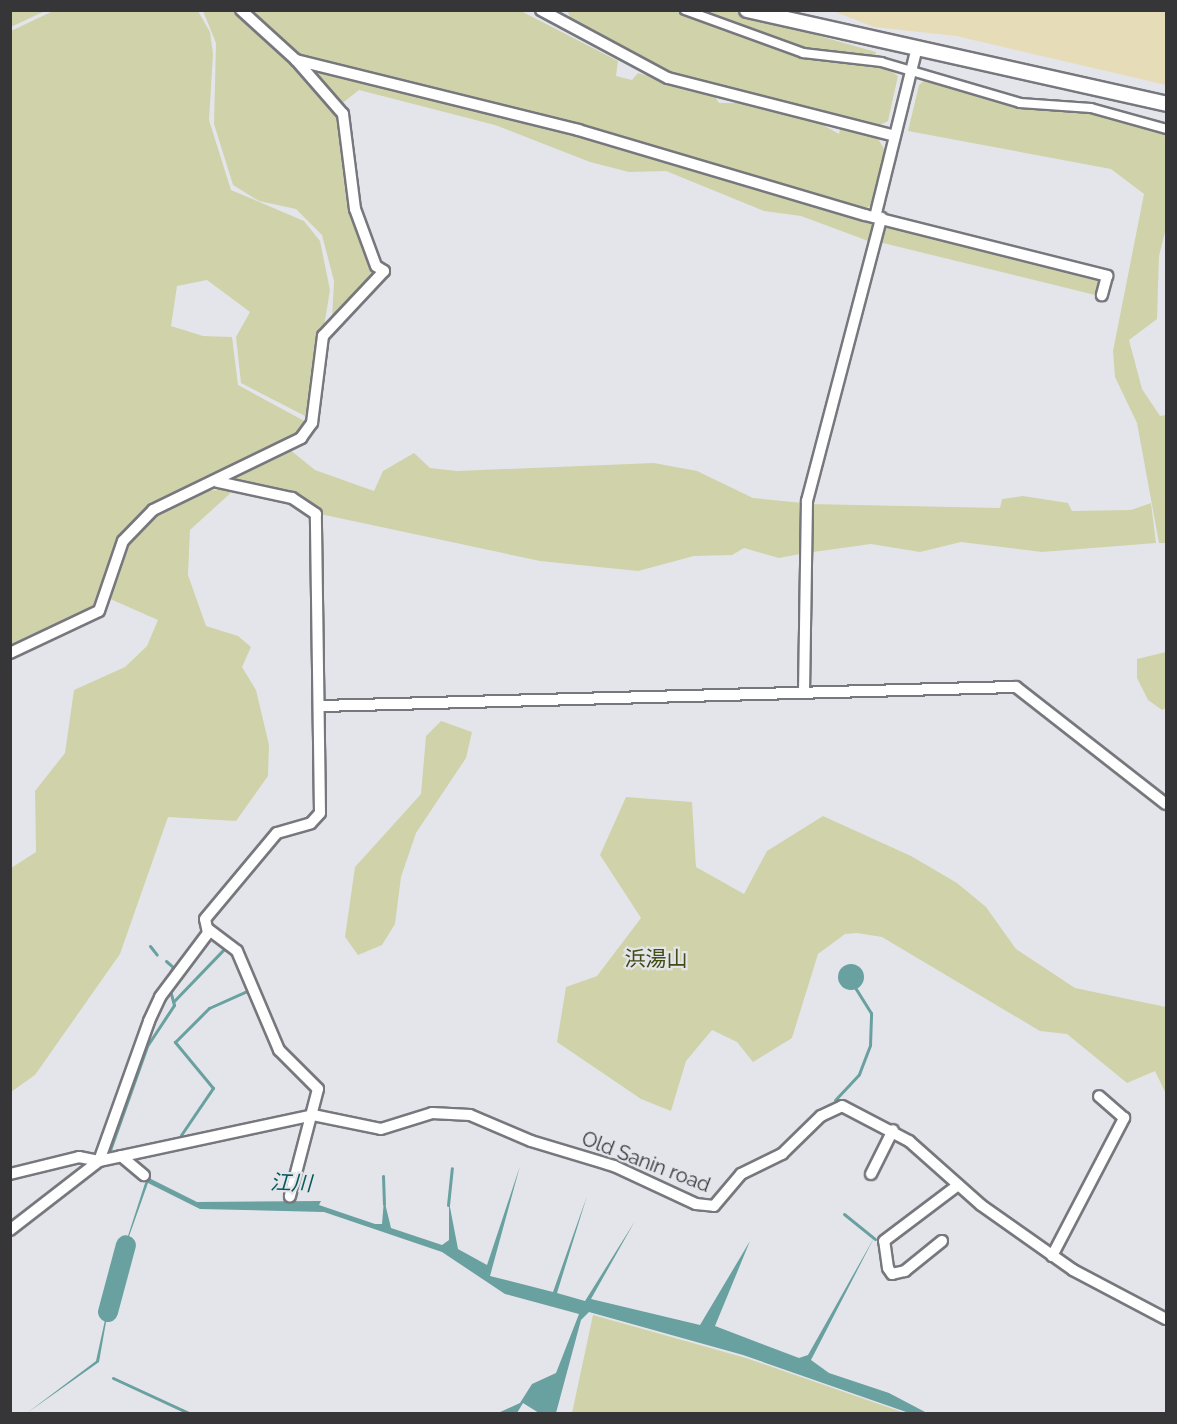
<!DOCTYPE html>
<meta charset="utf-8">
<style>
body{margin:0}
#map{position:relative;width:1177px;height:1424px;overflow:hidden;background:#e4e5eb;font-family:Raleway,"Noto Sans JP",sans-serif}
div>[style]{position:absolute}
[style*='--x']{left:calc(var(--x)*1px);top:calc(var(--y)*1px);width:calc(var(--w)*1px);rotate:calc(var(--a)*1deg)}
.green>*{inset:0;background:#d0d3a9}
.sand>*{inset:0;background:#e6dcb7}
.water>*{inset:0;background:#69a0a0}
.round{border-radius:50%}
.stream>*{height:3px;margin:-1.5px;padding:0 1.5px;transform-origin:1.5px;border-radius:1.5px;background:#69a0a0}
.river>*{height:20px;margin:-10px;padding:0 10px;transform-origin:10px;border-radius:10px;background:#69a0a0}
.roads{filter:drop-shadow(2px 0 #77787d) drop-shadow(-2px 0 #77787d) drop-shadow(0 2px #77787d) drop-shadow(0 -2px #77787d)}
.pedestrian>*{height:8px;margin:-4px;padding:0 4px;transform-origin:4px;border-radius:4px;background:#fff}
.minor>*{height:10px;margin:-5px;padding:0 5px;transform-origin:5px;border-radius:5px;background:#fff}
.secondary>*{height:14px;margin:-7px;padding:0 7px;transform-origin:7px;border-radius:7px;background:#fff}
span{translate:-50% -50%;white-space:nowrap;text-align:center;line-height:1.15;-webkit-text-stroke:4.5px #e4e5eb;paint-order:stroke}
.street-label{font-size:20px;color:#363639}
.neighbourhood-label{font-size:21px;color:#404c14}
.water-label{font-size:21px;color:#06595a;font-style:italic}
.frame{position:absolute;inset:0;border:12px solid #363639;pointer-events:none}
</style>
<div id="map">
<div class="green">
<div style="clip-path:polygon(11px 10px,45px 10px,45px 11px,11px 27px)"></div>
<div style="clip-path:polygon(567px 10px,681px 11px,785px 49px,881px 64px,898px 76px,888px 121px,878px 126px,680px 77px,571px 19px)"></div>
<div style="clip-path:polygon(53px 11px,198px 11px,210px 32px,213px 54px,209px 120px,231px 190px,304px 221px,320px 241px,330px 290px,309px 418px,241px 383px,236px 337px,250px 312px,207px 280px,177px 286px,171px 326px,203px 336px,232px 337px,238px 385px,308px 423px,300px 433px,142px 514px,113px 552px,97px 607px,11px 650px,11px 31px)"></div>
<div style="clip-path:polygon(203px 11px,237px 11px,287px 57px,340px 119px,374px 276px,332px 319px,334px 281px,322px 235px,296px 209px,259px 201px,233px 185px,214px 124px,216px 43px)"></div>
<div style="clip-path:polygon(247px 11px,521px 11px,618px 61px,616px 76px,632px 80px,638px 73px,714px 95px,719px 103px,740px 103px,816px 121px,839px 134px,840px 129px,877px 137px,886px 152px,870px 206px,861px 211px,713px 163px,302px 56px)"></div>
<div style="clip-path:polygon(690px 11px,731px 11px,876px 52px,875px 59px,806px 52px)"></div>
<div style="clip-path:polygon(306px 65px,572px 131px,871px 221px,875px 228px,871px 242px,801px 216px,764px 211px,666px 171px,629px 172px,590px 162px,495px 125px,359px 90px,340px 105px)"></div>
<div style="clip-path:polygon(926px 79px,1002px 99px,1081px 108px,1166px 132px,1166px 228px,1159px 256px,1157px 319px,1129px 340px,1142px 389px,1160px 416px,1166px 415px,1166px 543px,1159px 543px,1137px 423px,1115px 377px,1113px 351px,1144px 194px,1111px 169px,908px 131px,919px 85px)"></div>
<div style="clip-path:polygon(884px 222px,1100px 279px,1102px 281px,1095px 295px,879px 242px)"></div>
<div style="clip-path:polygon(289px 449px,315px 470px,374px 491px,383px 471px,414px 453px,430px 468px,457px 471px,654px 463px,697px 471px,753px 498px,803px 503px,800px 554px,779px 558px,744px 548px,732px 555px,694px 556px,638px 571px,540px 561px,320px 514px,300px 497px,226px 481px)"></div>
<div style="clip-path:polygon(235px 489px,190px 530px,188px 575px,206px 626px,238px 636px,251px 647px,242px 667px,256px 690px,269px 745px,268px 776px,236px 821px,168px 817px,120px 954px,35px 1075px,11px 1092px,11px 868px,36px 852px,35px 791px,65px 753px,74px 690px,125px 667px,147px 646px,158px 620px,108px 598px,126px 541px,151px 516px,202px 491px)"></div>
<div style="clip-path:polygon(1023px 496px,1068px 503px,1072px 511px,1131px 510px,1151px 503px,1156px 543px,1042px 552px,961px 542px,920px 552px,871px 544px,806px 553px,810px 504px,1000px 508px,1002px 499px)"></div>
<div style="clip-path:polygon(1166px 652px,1166px 708px,1162px 710px,1148px 700px,1137px 678px,1137px 659px)"></div>
<div style="clip-path:polygon(441px 721px,472px 732px,466px 758px,416px 833px,401px 877px,395px 924px,382px 945px,358px 955px,345px 937px,355px 867px,421px 794px,426px 736px)"></div>
<div style="clip-path:polygon(626px 797px,692px 802px,696px 867px,744px 894px,767px 851px,823px 816px,911px 856px,957px 883px,986px 907px,1016px 949px,1075px 988px,1166px 1007px,1166px 1094px,1155px 1071px,1127px 1083px,1067px 1034px,1040px 1031px,882px 937px,857px 933px,845px 934px,818px 954px,792px 1038px,753px 1062px,737px 1042px,712px 1030px,686px 1061px,671px 1111px,641px 1099px,557px 1042px,566px 987px,597px 976px,641px 918px,600px 855px)"></div>
<div style="clip-path:polygon(593px 1315px,746px 1358px,905px 1413px,572px 1413px)"></div>
</div>
<div class="sand">
<div style="clip-path:polygon(833px 11px,1166px 11px,1166px 85px,956px 36px,874px 27px)"></div>
</div>
<div class="water">
<div class="round" style="left:838px;top:964px;width:26px;height:26px"></div>
<div style="clip-path:polygon(520px 1166px,490px 1276px,553px 1292px,587px 1196px,557px 1293px,585px 1301px,635px 1221px,591px 1299px,700px 1325px,750px 1241px,715px 1326px,799px 1358px,808px 1355px,875px 1236px,811px 1360px,829px 1373px,889px 1393px,927px 1413px,909px 1413px,743px 1355px,589px 1312px,581px 1320px,556px 1413px,539px 1413px,523px 1403px,517px 1413px,498px 1413px,520px 1403px,532px 1384px,556px 1373px,579px 1314px,505px 1294px,442px 1252px,324px 1212px,200px 1209px,148px 1183px,117px 1270px,147px 1177px,197px 1202px,321px 1201px,319px 1205px,375px 1224px,382px 1224px,384px 1199px,391px 1228px,442px 1245px,449px 1240px,449px 1202px,458px 1249px,487px 1265px)"></div>
<div style="clip-path:polygon(112px 1288px,99px 1362px,27px 1413px,96px 1361px)"></div>
</div>
<div class="stream">
<div style="--x:150;--y:946;--w:11;--a:52"></div>
<div style="--x:166;--y:961;--w:9;--a:41"></div>
<div style="--x:173;--y:967;--w:9;--a:117"></div>
<div style="--x:174;--y:1001;--w:72;--a:-46.1"></div>
<div style="--x:835;--y:1100;--w:35;--a:-47"></div>
<div style="--x:859;--y:1074;--w:31;--a:-69"></div>
<div style="--x:870;--y:1045;--w:32;--a:-88"></div>
<div style="--x:871;--y:1013;--w:32;--a:-122"></div>
<div style="--x:181;--y:1135;--w:57;--a:-55.8"></div>
<div style="--x:213;--y:1088;--w:60;--a:-129.6"></div>
<div style="--x:175;--y:1042;--w:48;--a:-45"></div>
<div style="--x:209;--y:1008;--w:42;--a:-24.1"></div>
<div style="--x:110;--y:1150;--w:110;--a:-70.4"></div>
<div style="--x:147;--y:1046;--w:49;--a:-56.6"></div>
<div style="--x:174;--y:1005;--w:16;--a:-105"></div>
<div style="--x:383;--y:1176;--w:28;--a:88"></div>
<div style="--x:448;--y:1205;--w:37;--a:-84"></div>
<div style="--x:844;--y:1214;--w:40;--a:39"></div>
<div style="--x:113;--y:1378;--w:86;--a:24.8"></div>
</div>
<div class="river">
<div style="--x:108;--y:1312;--w:69;--a:-75"></div>
</div>
<div class="roads">
<div class="pedestrian">
<div style="--x:685;--y:10;--w:126;--a:20"></div>
<div style="--x:803;--y:53;--w:79;--a:6.6"></div>
<div style="--x:881;--y:62;--w:145;--a:16.4"></div>
<div style="--x:1020;--y:103;--w:71;--a:4"></div>
<div style="--x:1091;--y:108;--w:78;--a:15.6"></div>
</div>
<div class="minor">
<div style="--x:541;--y:10;--w:144;--a:28.2"></div>
<div style="--x:668;--y:78;--w:234;--a:14.3"></div>
<div style="--x:296;--y:60;--w:291;--a:13.9"></div>
<div style="--x:578;--y:130;--w:299;--a:16.5"></div>
<div style="--x:865;--y:215;--w:250;--a:14.1"></div>
<div style="--x:1107;--y:276;--w:20;--a:105"></div>
<div style="--x:875;--y:217;--w:171;--a:-76.1"></div>
<div style="--x:10;--y:653;--w:98;--a:-25.3"></div>
<div style="--x:99;--y:611;--w:74;--a:-71.1"></div>
<div style="--x:123;--y:541;--w:43;--a:-45.9"></div>
<div style="--x:153;--y:510;--w:165;--a:-25.9"></div>
<div style="--x:301;--y:438;--w:19;--a:-54"></div>
<div style="--x:312;--y:423;--w:88;--a:-82.8"></div>
<div style="--x:323;--y:336;--w:89;--a:-46.8"></div>
<div style="--x:384;--y:271;--w:9;--a:-148"></div>
<div style="--x:376;--y:266;--w:61;--a:-110.2"></div>
<div style="--x:355;--y:209;--w:96;--a:-97.2"></div>
<div style="--x:343;--y:114;--w:72;--a:-131"></div>
<div style="--x:296;--y:60;--w:74;--a:-137.7"></div>
<div style="--x:804;--y:692;--w:191;--a:-89.1"></div>
<div style="--x:807;--y:501;--w:293;--a:-75.3"></div>
<div style="--x:321;--y:706;--w:695;--a:-1.57"></div>
<div style="--x:1016;--y:687;--w:190;--a:38"></div>
<div style="--x:208;--y:929;--w:36;--a:37"></div>
<div style="--x:237;--y:951;--w:108;--a:67"></div>
<div style="--x:279;--y:1050;--w:55;--a:45"></div>
<div style="--x:318;--y:1089;--w:111;--a:104.7"></div>
<div style="--x:121;--y:1156;--w:30;--a:40"></div>
<div style="--x:10;--y:1174;--w:71;--a:-13.8"></div>
<div style="--x:79;--y:1157;--w:20;--a:11"></div>
<div style="--x:99;--y:1161;--w:149;--a:-70.3"></div>
<div style="--x:149;--y:1021;--w:26;--a:-65"></div>
<div style="--x:160;--y:997;--w:80;--a:-53.1"></div>
<div style="--x:208;--y:933;--w:14;--a:-102"></div>
<div style="--x:205;--y:919;--w:112;--a:-50.1"></div>
<div style="--x:277;--y:833;--w:35;--a:-16"></div>
<div style="--x:311;--y:823;--w:13;--a:-48"></div>
<div style="--x:320;--y:813;--w:299;--a:-90.8"></div>
<div style="--x:316;--y:514;--w:29;--a:-146"></div>
<div style="--x:292;--y:498;--w:76;--a:-167.8"></div>
<div style="--x:871;--y:1174;--w:49;--a:-63.4"></div>
<div style="--x:10;--y:1230;--w:113;--a:-37.8"></div>
<div style="--x:99;--y:1161;--w:219;--a:-12.1"></div>
<div style="--x:313;--y:1115;--w:69;--a:11.6"></div>
<div style="--x:381;--y:1129;--w:53;--a:-17.4"></div>
<div style="--x:432;--y:1113;--w:38;--a:3"></div>
<div style="--x:470;--y:1115;--w:66;--a:23.1"></div>
<div style="--x:531;--y:1141;--w:87;--a:16.8"></div>
<div style="--x:614;--y:1166;--w:90;--a:24.9"></div>
<div style="--x:696;--y:1204;--w:18;--a:6"></div>
<div style="--x:714;--y:1206;--w:42;--a:-49.8"></div>
<div style="--x:741;--y:1174;--w:46;--a:-26"></div>
<div style="--x:782;--y:1154;--w:54;--a:-44.3"></div>
<div style="--x:821;--y:1116;--w:23;--a:-25"></div>
<div style="--x:842;--y:1106;--w:76;--a:27.6"></div>
<div style="--x:909;--y:1141;--w:96;--a:41.6"></div>
<div style="--x:981;--y:1205;--w:113;--a:35.2"></div>
<div style="--x:1073;--y:1270;--w:105;--a:27.8"></div>
<div style="--x:942;--y:1241;--w:48;--a:141"></div>
<div style="--x:905;--y:1271;--w:13;--a:167"></div>
<div style="--x:892;--y:1274;--w:7;--a:-124"></div>
<div style="--x:888;--y:1268;--w:27;--a:-98"></div>
<div style="--x:884;--y:1241;--w:93;--a:-37.1"></div>
<div style="--x:1052;--y:1256;--w:156;--a:-62.4"></div>
<div style="--x:1124;--y:1118;--w:33;--a:-139"></div>
</div>
<div class="secondary">
<div style="--x:747;--y:10;--w:429;--a:12.6"></div>
</div>
</div>
<div class="street-label">
<span style="left:646px;top:1162px;rotate:21deg">Old Sanin road</span>
</div>
<div class="neighbourhood-label">
<span style="left:656px;top:959px">浜湯山</span>
</div>
<div class="water-label">
<span style="left:291px;top:1183px;rotate:2deg">江川</span>
</div>
<div class="frame"></div>
</div>
